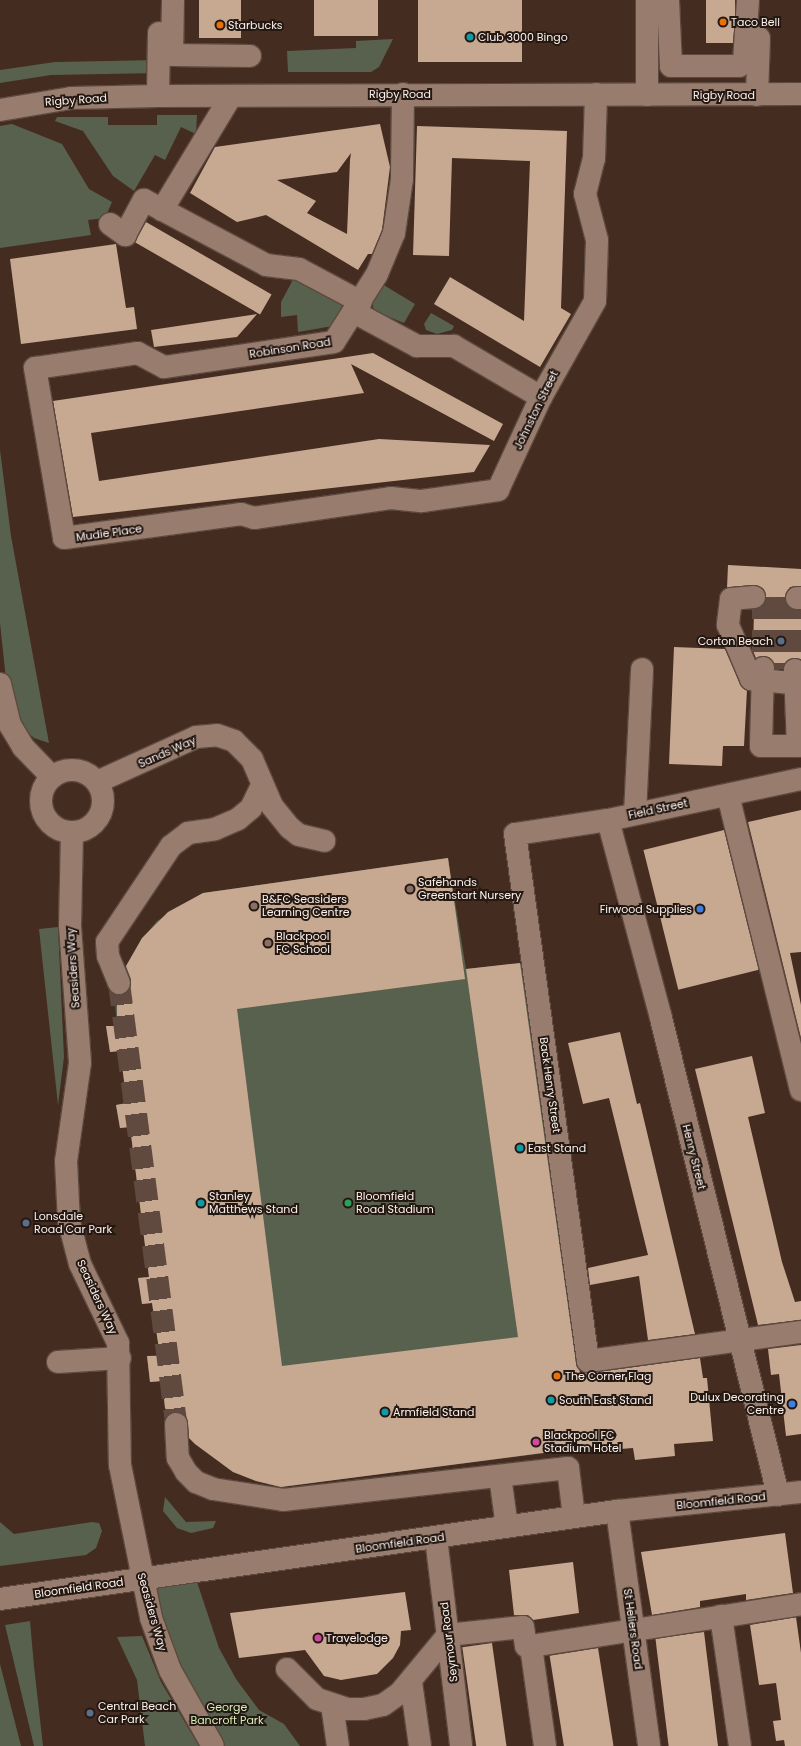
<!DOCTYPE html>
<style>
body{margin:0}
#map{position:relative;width:801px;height:1746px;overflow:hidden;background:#442c20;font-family:Poppins,sans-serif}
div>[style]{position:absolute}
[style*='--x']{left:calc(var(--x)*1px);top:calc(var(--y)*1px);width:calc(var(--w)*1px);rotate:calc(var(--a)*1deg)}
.green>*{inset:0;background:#58614d}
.building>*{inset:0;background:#c7a992;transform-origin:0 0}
.minor-tunnel>*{height:22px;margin-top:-11px;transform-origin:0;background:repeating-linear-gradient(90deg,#60493e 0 22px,transparent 0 33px)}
.roads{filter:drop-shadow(1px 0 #5d493f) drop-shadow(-1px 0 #5d493f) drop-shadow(0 1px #5d493f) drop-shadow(0 -1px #5d493f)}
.minor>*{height:22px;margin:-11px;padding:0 11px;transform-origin:11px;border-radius:11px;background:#987c6e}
.minor>.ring{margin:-11px;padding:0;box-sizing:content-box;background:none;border:22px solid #987c6e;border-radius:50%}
.dots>*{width:11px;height:11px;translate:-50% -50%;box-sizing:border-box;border:2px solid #231812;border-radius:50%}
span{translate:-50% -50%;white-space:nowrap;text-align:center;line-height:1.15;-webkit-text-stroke:4px #231812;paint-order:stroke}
.poi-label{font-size:11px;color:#fdf0ea}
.left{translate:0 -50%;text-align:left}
.right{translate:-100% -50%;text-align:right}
.street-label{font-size:11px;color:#fdf0ea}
.park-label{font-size:11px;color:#d6efb7}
</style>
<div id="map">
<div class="green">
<div style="clip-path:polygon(393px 39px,379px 67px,371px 72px,288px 72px,287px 51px,356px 48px,356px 41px)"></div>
<div style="clip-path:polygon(159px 60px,159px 73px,51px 75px,0 83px,0 70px,55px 62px)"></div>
<div style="clip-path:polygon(157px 115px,197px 115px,196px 134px,181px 127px,165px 160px,155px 155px,134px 191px,113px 176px,83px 131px,55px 121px,57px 117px,108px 117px,108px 125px,157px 125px)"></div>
<div style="clip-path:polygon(12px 124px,62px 144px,89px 189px,112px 202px,105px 218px,88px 220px,91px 235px,0 248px,0 126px)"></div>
<div style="clip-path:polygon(296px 274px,346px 304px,333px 326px,298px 332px,297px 315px,281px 317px,281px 302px)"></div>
<div style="clip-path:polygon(382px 284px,415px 304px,404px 323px,374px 311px,372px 302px)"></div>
<div style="clip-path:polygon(431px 313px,454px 326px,452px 330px,437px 334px,426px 330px,424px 324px)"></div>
<div style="clip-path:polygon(0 450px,11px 536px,49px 743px,34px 738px,24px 729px,7px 689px,0 623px)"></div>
<div style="clip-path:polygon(448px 858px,466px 969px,526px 963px,573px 1327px,592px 1447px,280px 1487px,256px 1481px,233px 1472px,195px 1444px,165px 1408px,162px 1381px,150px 1382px,147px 1356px,160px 1355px,152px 1303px,142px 1304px,138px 1278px,149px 1277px,130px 1127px,120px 1128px,116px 1105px,127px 1103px,120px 1051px,110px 1052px,106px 1026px,117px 1026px,115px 1003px,120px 977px,142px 939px,157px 921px,203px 893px)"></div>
<div style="clip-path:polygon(58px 927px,64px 1057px,58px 1105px,39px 929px)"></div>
<div style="clip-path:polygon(165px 1497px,186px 1522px,216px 1521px,213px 1528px,191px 1533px,177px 1528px,163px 1511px)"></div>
<div style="clip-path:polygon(0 1522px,14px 1534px,92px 1522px,99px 1523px,102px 1531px,96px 1548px,86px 1555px,0 1566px)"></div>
<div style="clip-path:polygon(193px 1570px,219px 1648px,236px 1679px,259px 1710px,284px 1724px,300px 1746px,213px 1746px,141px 1579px)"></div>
<div style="clip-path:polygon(30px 1621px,34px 1666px,43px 1746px,34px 1746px,5px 1625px)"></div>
<div style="clip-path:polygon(142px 1636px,161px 1682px,199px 1746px,145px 1746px,137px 1680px,117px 1637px)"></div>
<div style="clip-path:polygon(0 1664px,21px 1746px,0 1746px)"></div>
</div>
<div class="building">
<div style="left:199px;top:0;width:42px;height:38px"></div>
<div style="left:314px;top:0;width:64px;height:36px"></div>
<div style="left:418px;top:0;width:104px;height:62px"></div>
<div style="left:706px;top:0;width:29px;height:43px"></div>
<div style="clip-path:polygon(evenodd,380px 124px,390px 167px,382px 230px,372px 254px,368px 254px,358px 270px,266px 215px,237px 222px,190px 193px,215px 147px,380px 124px,351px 153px,350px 160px,347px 234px,307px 213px,316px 201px,277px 180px,337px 172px,351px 153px)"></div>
<div style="clip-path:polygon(417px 126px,567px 131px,561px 308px,571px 314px,540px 367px,434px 304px,450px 277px,524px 321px,530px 161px,452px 158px,449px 256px,413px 255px)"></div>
<div style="left:146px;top:222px;width:145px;height:23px;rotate:30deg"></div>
<div style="clip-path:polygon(116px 244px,126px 308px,134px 307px,137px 329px,21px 344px,10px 259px)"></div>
<div style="clip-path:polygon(257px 314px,237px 337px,154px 347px,151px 330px)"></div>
<div style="clip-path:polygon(373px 353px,503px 424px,494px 441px,351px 364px,364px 393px,91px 433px,99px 481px,379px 439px,490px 445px,474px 472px,73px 517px,53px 401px)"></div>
<div style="clip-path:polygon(728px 565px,801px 569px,801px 586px,790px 587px,785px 598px,790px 609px,801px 610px,801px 659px,789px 659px,783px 669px,775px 669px,769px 657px,756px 658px,753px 651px,754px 610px,761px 607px,766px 596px,759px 586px,727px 588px)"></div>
<div style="clip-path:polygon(674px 647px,725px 649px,740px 684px,747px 690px,744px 746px,723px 746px,722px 766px,669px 764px)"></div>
<div style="clip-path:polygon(801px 810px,801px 952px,790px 953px,801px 1005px,801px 1038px,748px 822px)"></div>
<div style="left:724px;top:830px;width:144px;height:83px;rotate:76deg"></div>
<div style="clip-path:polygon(448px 858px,465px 979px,237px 1009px,282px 1366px,518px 1337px,466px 969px,520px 963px,576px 1363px,580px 1372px,590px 1373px,700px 1358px,703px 1378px,707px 1378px,713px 1441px,674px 1444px,675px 1456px,635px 1460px,633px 1448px,597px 1451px,596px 1446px,281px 1487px,256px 1481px,233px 1472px,195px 1444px,189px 1438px,186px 1417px,176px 1412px,169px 1414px,165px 1408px,162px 1381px,150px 1382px,147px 1356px,160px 1356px,152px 1303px,142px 1304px,138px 1278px,149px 1277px,130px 1127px,120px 1128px,116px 1105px,127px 1103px,120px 1051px,110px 1052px,106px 1026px,117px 1026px,117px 995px,129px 990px,131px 979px,126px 966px,142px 938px,168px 912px,203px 893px)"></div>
<div style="clip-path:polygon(620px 1032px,637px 1104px,640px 1103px,695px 1334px,648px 1340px,639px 1276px,590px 1285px,588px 1268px,648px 1255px,609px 1098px,583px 1104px,568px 1043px)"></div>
<div style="clip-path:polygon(752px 1056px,765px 1113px,748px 1117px,782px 1262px,795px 1302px,801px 1301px,801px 1320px,758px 1325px,695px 1069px)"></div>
<div style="clip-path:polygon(801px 1345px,801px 1434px,786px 1436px,779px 1374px,771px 1375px,768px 1349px)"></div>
<div style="clip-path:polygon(785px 1533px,793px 1593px,746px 1600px,746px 1594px,700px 1601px,700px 1607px,652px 1615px,641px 1552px)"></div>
<div style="clip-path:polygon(573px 1562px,579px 1613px,533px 1620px,528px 1615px,514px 1615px,509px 1570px)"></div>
<div style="clip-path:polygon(405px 1592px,411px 1630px,401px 1631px,400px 1645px,393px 1658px,377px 1674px,341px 1680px,324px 1676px,305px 1650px,239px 1658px,230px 1613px)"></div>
<div style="clip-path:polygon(796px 1617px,801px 1653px,801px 1746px,785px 1746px,784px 1740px,776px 1741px,773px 1721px,781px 1720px,776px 1683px,759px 1685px,750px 1625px)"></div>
<div style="left:704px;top:1632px;width:115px;height:49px;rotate:83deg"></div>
<div style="left:492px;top:1643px;width:104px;height:30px;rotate:82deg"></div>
<div style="left:598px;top:1648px;width:99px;height:49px;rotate:81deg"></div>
</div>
<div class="minor-tunnel">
<div style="--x:763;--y:597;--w:71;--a:90"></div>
<div style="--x:778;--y:597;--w:72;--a:89.2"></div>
<div style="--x:793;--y:597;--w:73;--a:88.4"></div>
<div style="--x:119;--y:983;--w:445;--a:82.6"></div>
</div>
<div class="roads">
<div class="minor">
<div style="--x:173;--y:0;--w:55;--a:91"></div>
<div style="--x:172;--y:55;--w:78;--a:0.7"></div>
<div style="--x:647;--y:0;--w:95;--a:90"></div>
<div style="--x:668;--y:0;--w:66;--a:87.4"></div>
<div style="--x:671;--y:66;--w:68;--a:0"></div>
<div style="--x:739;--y:66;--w:6;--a:-39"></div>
<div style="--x:744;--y:62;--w:62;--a:-86.3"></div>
<div style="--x:403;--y:94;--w:85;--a:90.7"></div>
<div style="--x:402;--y:179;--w:55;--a:98.4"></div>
<div style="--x:394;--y:233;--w:44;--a:112.5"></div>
<div style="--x:377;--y:274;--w:80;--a:122.3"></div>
<div style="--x:334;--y:342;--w:172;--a:171.6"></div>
<div style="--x:164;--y:367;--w:30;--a:-152"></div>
<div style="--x:138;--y:353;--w:104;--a:171.7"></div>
<div style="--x:35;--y:368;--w:172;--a:80.3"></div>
<div style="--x:64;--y:538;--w:179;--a:-7.7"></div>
<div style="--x:241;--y:514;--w:14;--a:17"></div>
<div style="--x:254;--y:518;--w:138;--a:-8.3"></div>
<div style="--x:391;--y:498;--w:31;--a:6"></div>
<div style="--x:422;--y:501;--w:77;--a:-8.2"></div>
<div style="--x:498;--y:490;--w:102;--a:-65.2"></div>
<div style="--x:541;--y:397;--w:110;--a:-60.6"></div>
<div style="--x:595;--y:301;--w:61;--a:-88.1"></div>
<div style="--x:597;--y:240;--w:48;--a:-104.6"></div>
<div style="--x:585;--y:194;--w:36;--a:-76"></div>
<div style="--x:594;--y:159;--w:65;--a:-88.2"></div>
<div style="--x:757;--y:95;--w:57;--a:-88"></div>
<div style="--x:158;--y:96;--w:63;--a:-89.1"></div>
<div style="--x:0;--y:110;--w:72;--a:-9.6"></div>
<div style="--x:71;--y:98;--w:87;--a:-1.3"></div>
<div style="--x:158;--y:96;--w:643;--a:-0.18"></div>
<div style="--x:162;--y:210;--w:133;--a:-58.8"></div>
<div style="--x:110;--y:224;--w:19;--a:36"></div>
<div style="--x:125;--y:235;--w:40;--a:-62"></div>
<div style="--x:144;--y:200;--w:138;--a:28"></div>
<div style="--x:266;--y:265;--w:33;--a:7"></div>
<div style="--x:299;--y:269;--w:70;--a:28"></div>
<div style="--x:354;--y:312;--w:72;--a:28.4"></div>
<div style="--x:417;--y:346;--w:37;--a:0"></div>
<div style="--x:454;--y:346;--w:101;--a:30.4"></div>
<div style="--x:754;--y:597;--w:23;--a:175"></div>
<div style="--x:731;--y:599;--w:26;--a:97"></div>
<div style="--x:728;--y:625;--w:59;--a:66.9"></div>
<div style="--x:751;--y:679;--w:50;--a:5.7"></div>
<div style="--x:797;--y:598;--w:4;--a:0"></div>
<div style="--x:763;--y:668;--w:78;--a:91.5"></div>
<div style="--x:761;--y:746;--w:37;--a:0"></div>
<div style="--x:798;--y:746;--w:76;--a:-92.3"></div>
<div style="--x:0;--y:684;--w:42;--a:76.3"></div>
<div style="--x:10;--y:725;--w:26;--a:59"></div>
<div style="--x:23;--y:747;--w:42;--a:46"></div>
<div class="ring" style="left:41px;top:770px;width:40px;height:40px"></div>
<div style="--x:801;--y:779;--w:197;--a:168"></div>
<div style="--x:608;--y:820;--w:94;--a:171.4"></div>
<div style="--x:515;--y:834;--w:532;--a:82.11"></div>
<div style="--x:588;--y:1361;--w:215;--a:-7.8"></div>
<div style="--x:97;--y:782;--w:109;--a:-24.4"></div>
<div style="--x:196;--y:737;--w:21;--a:-5"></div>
<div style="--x:217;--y:735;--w:18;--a:19"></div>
<div style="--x:234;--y:741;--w:25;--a:45"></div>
<div style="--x:252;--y:759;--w:51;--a:66.9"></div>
<div style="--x:272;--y:806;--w:28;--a:51"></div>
<div style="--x:290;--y:828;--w:11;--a:38"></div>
<div style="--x:299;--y:835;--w:26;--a:13"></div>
<div style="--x:728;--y:795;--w:304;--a:76.1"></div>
<div style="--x:635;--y:814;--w:145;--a:-87.2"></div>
<div style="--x:608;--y:820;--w:205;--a:75"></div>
<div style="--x:661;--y:1018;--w:491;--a:76.2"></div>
<div style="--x:72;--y:832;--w:94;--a:91.2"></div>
<div style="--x:70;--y:926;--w:137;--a:85.8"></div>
<div style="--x:80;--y:1063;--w:99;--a:98.1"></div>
<div style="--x:66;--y:1161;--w:61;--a:87.2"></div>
<div style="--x:69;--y:1222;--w:43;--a:75.3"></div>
<div style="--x:80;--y:1264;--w:88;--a:64.3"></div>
<div style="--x:118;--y:1343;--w:122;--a:89.1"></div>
<div style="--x:120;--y:1465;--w:156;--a:78.5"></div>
<div style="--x:151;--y:1618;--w:55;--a:69.9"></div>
<div style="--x:170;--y:1670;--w:87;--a:60.5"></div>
<div style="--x:119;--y:983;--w:29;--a:-112"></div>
<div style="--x:108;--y:956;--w:14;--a:-94"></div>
<div style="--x:107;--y:942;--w:115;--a:-56.3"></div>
<div style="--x:171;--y:846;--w:21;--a:-37"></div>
<div style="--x:188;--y:833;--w:27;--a:-8"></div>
<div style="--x:215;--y:829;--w:25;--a:-23"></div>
<div style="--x:238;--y:819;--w:17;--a:-40"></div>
<div style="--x:251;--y:808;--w:25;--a:-64"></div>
<div style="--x:58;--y:1362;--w:62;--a:-3.7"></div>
<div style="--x:176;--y:1424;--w:34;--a:87"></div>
<div style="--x:178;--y:1458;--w:16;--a:60"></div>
<div style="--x:186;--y:1472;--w:14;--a:45"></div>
<div style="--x:196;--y:1482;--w:18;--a:22"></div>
<div style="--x:213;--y:1489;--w:71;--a:8.9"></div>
<div style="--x:283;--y:1500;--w:287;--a:-6.4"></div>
<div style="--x:568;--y:1468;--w:49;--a:83"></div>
<div style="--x:500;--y:1476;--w:51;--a:82.2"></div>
<div style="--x:617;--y:1511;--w:237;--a:82.2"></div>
<div style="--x:436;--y:1538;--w:209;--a:83.1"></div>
<div style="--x:0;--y:1599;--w:623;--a:-8.12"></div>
<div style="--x:617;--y:1511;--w:185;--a:-5.9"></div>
<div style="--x:721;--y:1616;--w:131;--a:81.7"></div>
<div style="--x:287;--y:1669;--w:42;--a:45"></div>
<div style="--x:317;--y:1699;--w:32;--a:18"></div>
<div style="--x:347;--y:1709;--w:17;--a:0"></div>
<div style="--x:364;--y:1709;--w:19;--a:-12"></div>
<div style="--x:383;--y:1705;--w:19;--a:-35"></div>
<div style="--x:399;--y:1694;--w:77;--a:-50.3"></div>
<div style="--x:448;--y:1635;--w:75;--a:-6.1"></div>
<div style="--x:523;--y:1627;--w:19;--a:81"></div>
<div style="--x:526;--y:1646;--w:5;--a:0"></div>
<div style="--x:411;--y:1682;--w:65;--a:82"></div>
<div style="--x:332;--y:1705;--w:41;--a:81.7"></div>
<div style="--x:545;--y:1746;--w:101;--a:-98"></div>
<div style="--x:531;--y:1646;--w:273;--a:-8.8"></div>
</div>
</div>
<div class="dots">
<div style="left:723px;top:22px;background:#e8710a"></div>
<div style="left:220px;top:25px;background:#e8710a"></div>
<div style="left:470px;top:37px;background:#0f9aa8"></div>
<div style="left:781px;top:641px;background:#5c6f8a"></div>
<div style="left:410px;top:889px;background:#8d6e63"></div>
<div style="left:254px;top:906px;background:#8d6e63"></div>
<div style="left:700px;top:909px;background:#3f7fe0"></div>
<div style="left:268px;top:943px;background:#8d6e63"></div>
<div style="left:520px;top:1148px;background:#0f9aa8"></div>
<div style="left:201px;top:1203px;background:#0f9aa8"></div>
<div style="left:348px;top:1203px;background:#2e9e5b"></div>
<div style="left:26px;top:1223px;background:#5c6f8a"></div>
<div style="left:557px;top:1376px;background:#e8710a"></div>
<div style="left:551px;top:1400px;background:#0f9aa8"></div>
<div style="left:792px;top:1404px;background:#3f7fe0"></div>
<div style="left:385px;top:1412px;background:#0f9aa8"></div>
<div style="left:536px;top:1442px;background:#d1479c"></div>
<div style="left:318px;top:1638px;background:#d1479c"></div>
<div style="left:90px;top:1713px;background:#5c6f8a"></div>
</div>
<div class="poi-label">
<span class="left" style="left:731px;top:22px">Taco Bell</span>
<span class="left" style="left:228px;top:25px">Starbucks</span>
<span class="left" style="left:478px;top:37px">Club 3000 Bingo</span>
<span class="right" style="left:773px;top:641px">Corton Beach</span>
<span class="left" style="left:418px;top:889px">Safehands<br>Greenstart Nursery</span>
<span class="left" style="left:262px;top:906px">B&amp;FC Seasiders<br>Learning Centre</span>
<span class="right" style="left:692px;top:909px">Firwood Supplies</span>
<span class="left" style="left:276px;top:943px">Blackpool<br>FC School</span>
<span class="left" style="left:528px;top:1148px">East Stand</span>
<span class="left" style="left:209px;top:1203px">Stanley<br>Matthews Stand</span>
<span class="left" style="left:356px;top:1203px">Bloomfield<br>Road Stadium</span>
<span class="left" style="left:34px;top:1223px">Lonsdale<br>Road Car Park</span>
<span class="left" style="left:565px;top:1376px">The Corner Flag</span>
<span class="right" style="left:784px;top:1404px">Dulux Decorating<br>Centre</span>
<span class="left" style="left:559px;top:1400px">South East Stand</span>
<span class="left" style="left:393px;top:1412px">Armfield Stand</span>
<span class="left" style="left:544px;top:1442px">Blackpool FC<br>Stadium Hotel</span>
<span class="left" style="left:326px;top:1638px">Travelodge</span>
<span class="left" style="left:98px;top:1713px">Central Beach<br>Car Park</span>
</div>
<div class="street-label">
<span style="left:400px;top:94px">Rigby Road</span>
<span style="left:724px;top:95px">Rigby Road</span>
<span style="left:76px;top:100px;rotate:-4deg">Rigby Road</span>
<span style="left:290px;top:348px;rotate:-9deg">Robinson Road</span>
<span style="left:536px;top:410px;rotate:-64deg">Johnston Street</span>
<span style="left:109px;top:533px;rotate:-8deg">Mudie Place</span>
<span style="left:167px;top:752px;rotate:-24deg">Sands Way</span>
<span style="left:658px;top:809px;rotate:-12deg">Field Street</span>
<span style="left:73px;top:968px;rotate:-94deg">Seasiders Way</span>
<span style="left:550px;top:1085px;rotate:82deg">Back Henry Street</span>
<span style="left:694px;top:1157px;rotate:76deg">Henry Street</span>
<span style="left:97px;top:1297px;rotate:65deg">Seasiders Way</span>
<span style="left:721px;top:1501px;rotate:-6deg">Bloomfield Road</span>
<span style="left:400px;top:1543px;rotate:-8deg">Bloomfield Road</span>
<span style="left:79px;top:1588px;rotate:-8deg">Bloomfield Road</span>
<span style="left:152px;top:1612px;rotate:74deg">Seasiders Way</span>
<span style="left:633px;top:1629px;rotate:82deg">St Heliers Road</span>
<span style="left:449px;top:1642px;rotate:-97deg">Seymour Road</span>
</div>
<div class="park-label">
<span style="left:227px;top:1714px">George<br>Bancroft Park</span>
</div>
</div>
